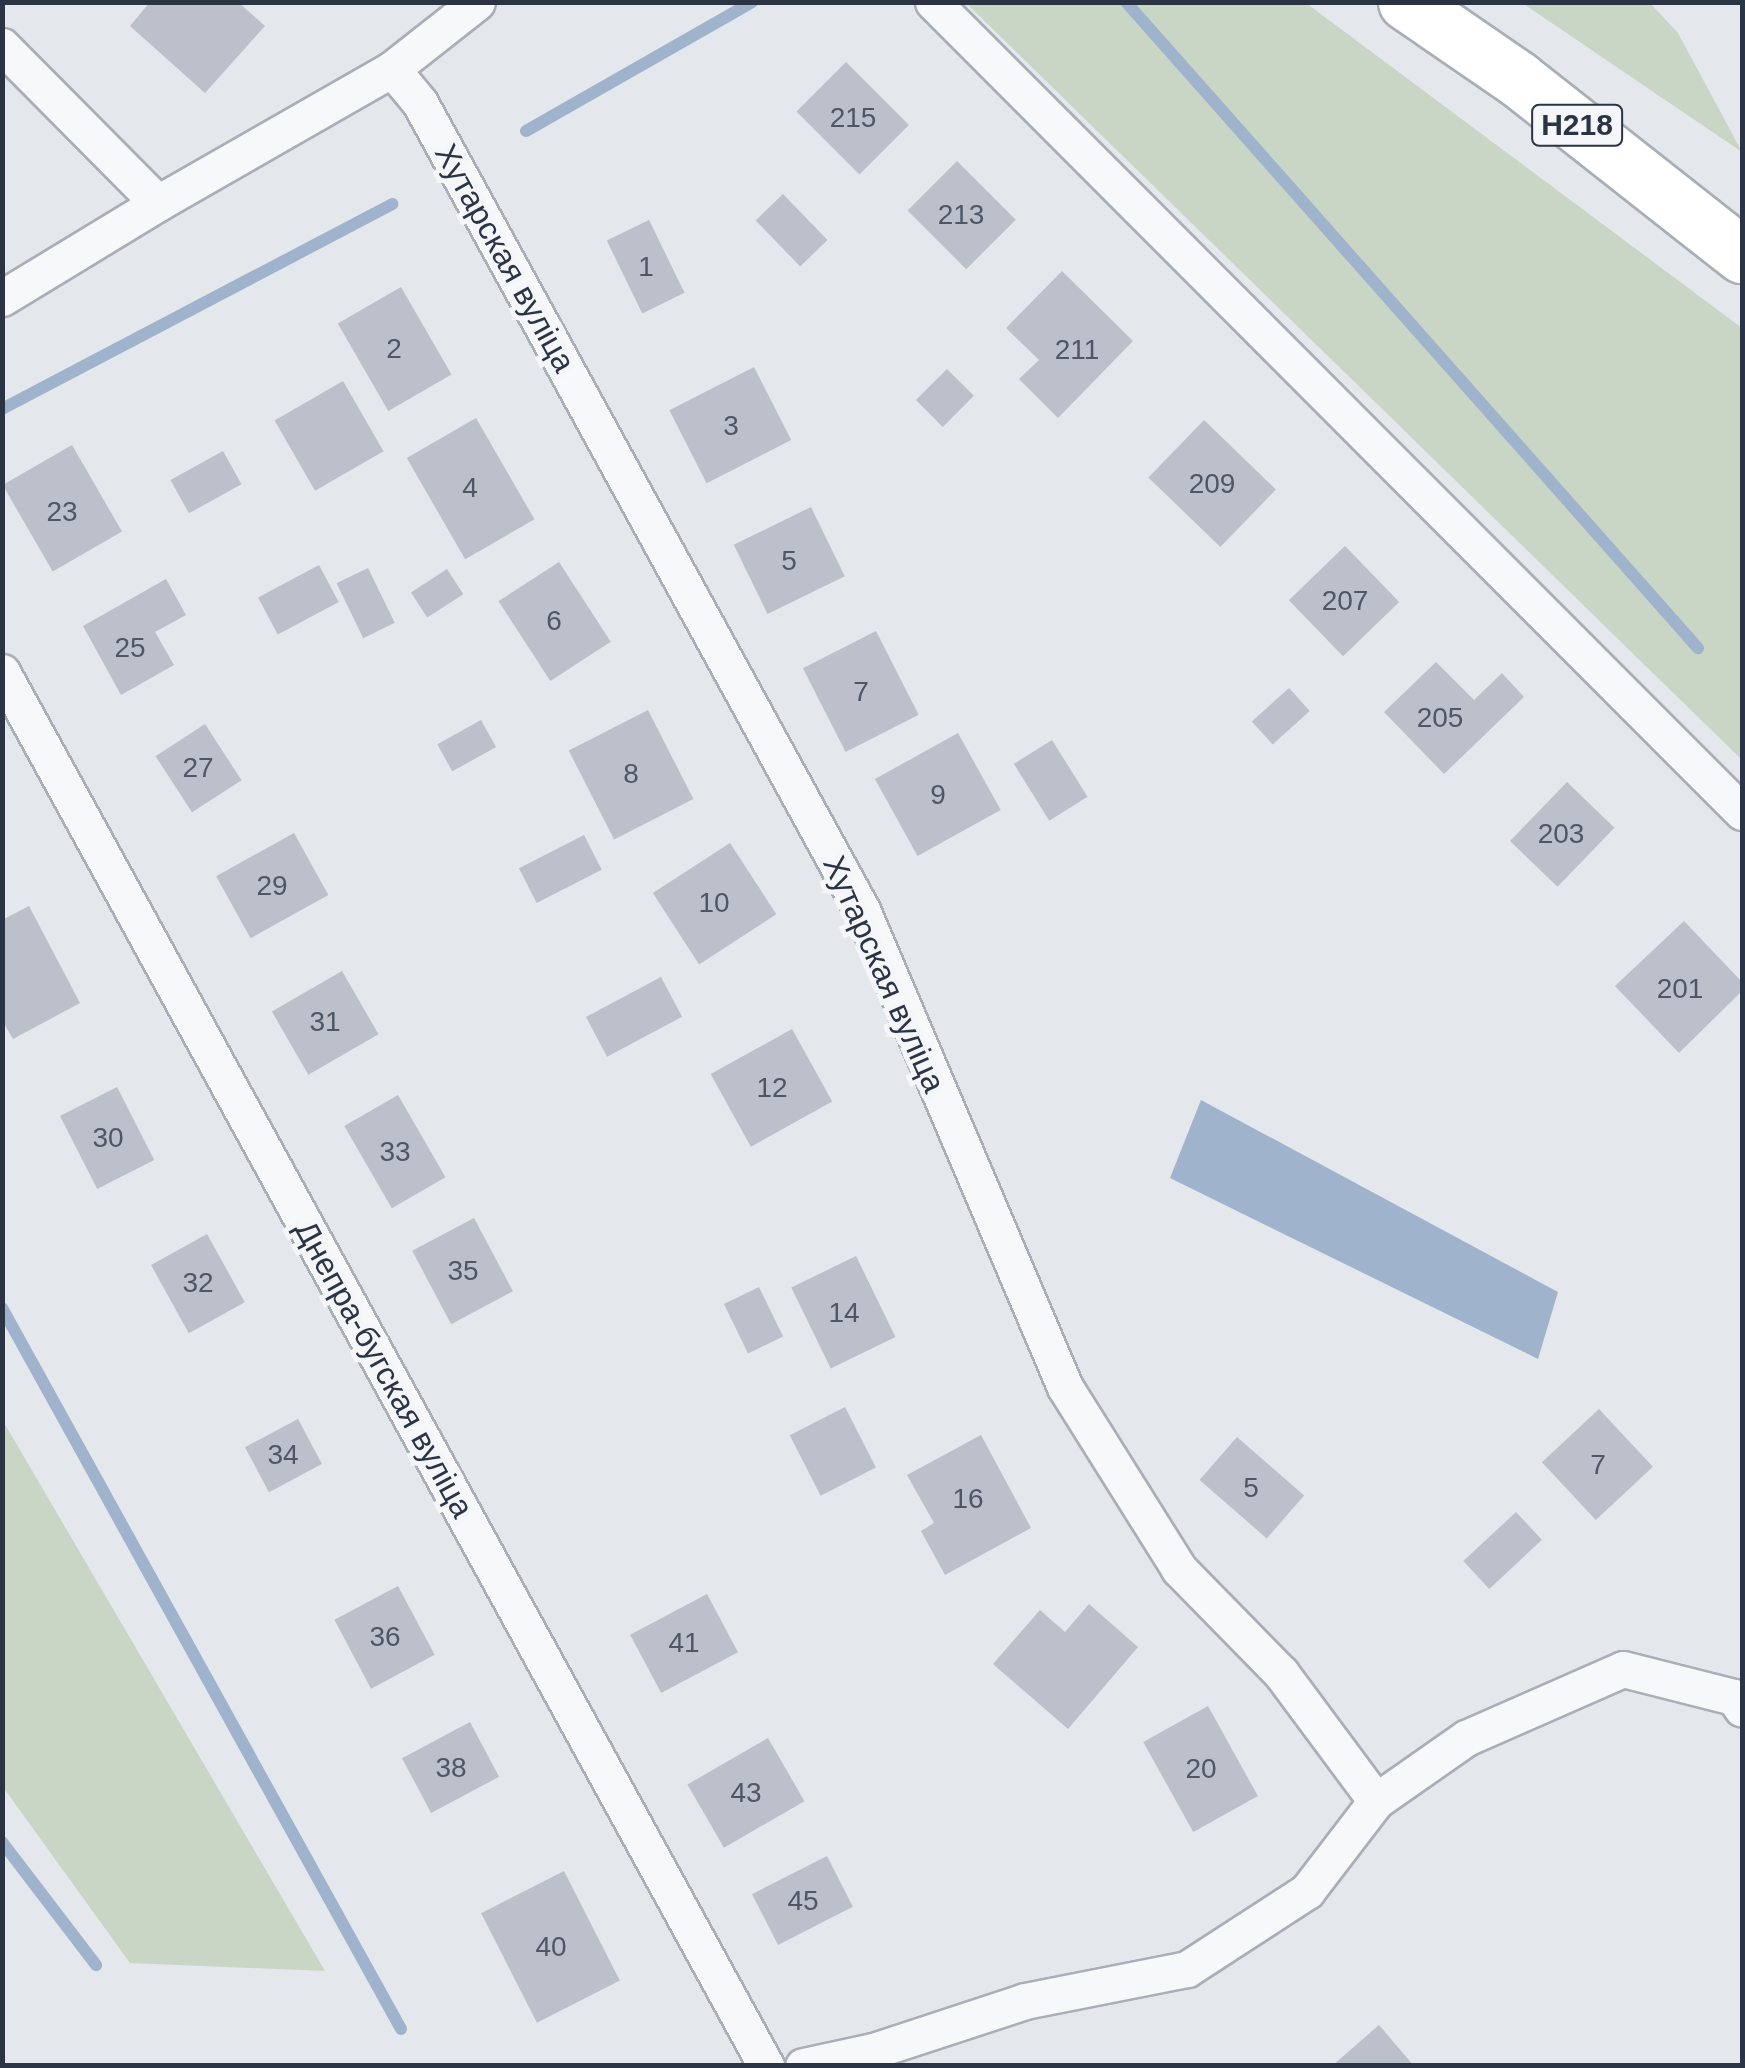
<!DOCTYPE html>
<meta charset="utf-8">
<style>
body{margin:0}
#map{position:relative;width:1745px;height:2068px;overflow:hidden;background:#e4e7ec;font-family:Helvetica,sans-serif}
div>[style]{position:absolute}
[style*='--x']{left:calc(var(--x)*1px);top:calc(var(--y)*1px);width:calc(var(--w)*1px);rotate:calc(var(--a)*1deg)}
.green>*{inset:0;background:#c9d6c5}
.water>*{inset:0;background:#9fb4cc}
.stream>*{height:12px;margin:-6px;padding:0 6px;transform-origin:6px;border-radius:6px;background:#9fb4cc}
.building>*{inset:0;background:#bbc0ca;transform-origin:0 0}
.roads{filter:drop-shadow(2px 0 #a9aeb7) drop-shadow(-2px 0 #a9aeb7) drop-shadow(0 2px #a9aeb7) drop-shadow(0 -2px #a9aeb7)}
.minor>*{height:35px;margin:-17.5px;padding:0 17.5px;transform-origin:17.5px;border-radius:17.5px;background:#f7f8fa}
.primary>*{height:55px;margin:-27.5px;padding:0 27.5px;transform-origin:27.5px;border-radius:27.5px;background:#fff}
span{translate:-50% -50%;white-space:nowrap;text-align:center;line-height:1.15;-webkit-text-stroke:10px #f4f6f9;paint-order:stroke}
.number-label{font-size:28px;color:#4f5766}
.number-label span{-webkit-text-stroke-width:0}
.shield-label span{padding:2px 8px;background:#f4f6f9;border:2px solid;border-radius:8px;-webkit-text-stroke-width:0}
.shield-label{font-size:30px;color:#2b3445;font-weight:700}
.street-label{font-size:32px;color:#2b3445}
.frame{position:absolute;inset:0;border:5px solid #2b3445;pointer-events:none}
</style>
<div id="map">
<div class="green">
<div style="clip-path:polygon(966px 3px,1306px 3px,1742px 328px,1742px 760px)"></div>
<div style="clip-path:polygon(1522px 3px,1650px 3px,1678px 33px,1742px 152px)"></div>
<div style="clip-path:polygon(2px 1421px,3px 1421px,325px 1971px,130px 1963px,3px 1787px)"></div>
</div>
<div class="water">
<div style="clip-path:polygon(1201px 1100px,1558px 1292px,1538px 1359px,1170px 1178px)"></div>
</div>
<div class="stream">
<div style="--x:1126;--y:2;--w:863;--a:48.48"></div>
<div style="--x:526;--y:131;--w:260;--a:-29.7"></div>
<div style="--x:2;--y:409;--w:441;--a:-27.7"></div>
<div style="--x:2;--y:1308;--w:824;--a:61.04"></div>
<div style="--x:2;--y:1842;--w:155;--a:52.6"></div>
</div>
<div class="building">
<div style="clip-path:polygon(150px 2px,238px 2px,265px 26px,205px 93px,130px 26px)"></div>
<div style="left:846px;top:62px;width:89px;height:70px;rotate:45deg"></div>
<div style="left:957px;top:161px;width:83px;height:70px;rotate:45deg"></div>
<div style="left:783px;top:194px;width:64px;height:38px;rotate:46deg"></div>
<div style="left:649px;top:220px;width:81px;height:47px;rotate:64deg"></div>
<div style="clip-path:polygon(1062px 271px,1133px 341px,1058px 418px,1019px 379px,1039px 360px,1006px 328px)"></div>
<div style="left:401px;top:287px;width:101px;height:73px;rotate:60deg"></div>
<div style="left:754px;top:367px;width:82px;height:95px;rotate:63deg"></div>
<div style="left:947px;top:369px;width:38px;height:44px;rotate:45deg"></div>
<div style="left:343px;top:381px;width:81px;height:79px;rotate:60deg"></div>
<div style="left:476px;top:418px;width:117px;height:80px;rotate:60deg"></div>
<div style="left:1204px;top:420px;width:100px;height:80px;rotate:44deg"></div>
<div style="left:72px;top:445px;width:100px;height:80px;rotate:60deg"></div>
<div style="left:223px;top:451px;width:38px;height:60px;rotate:61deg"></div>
<div style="left:811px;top:507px;width:77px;height:86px;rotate:64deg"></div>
<div style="left:1345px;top:546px;width:78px;height:78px;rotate:46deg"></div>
<div style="left:559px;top:562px;width:95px;height:72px;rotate:57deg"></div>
<div style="left:319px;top:565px;width:42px;height:69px;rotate:62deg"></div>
<div style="left:368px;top:568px;width:61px;height:35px;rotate:64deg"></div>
<div style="left:447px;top:569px;width:30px;height:43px;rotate:57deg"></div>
<div style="clip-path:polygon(166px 579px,186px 615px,155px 632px,174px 665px,121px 695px,83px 626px)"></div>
<div style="left:876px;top:631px;width:94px;height:82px;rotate:63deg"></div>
<div style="clip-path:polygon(1436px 662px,1474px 700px,1502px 673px,1524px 697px,1444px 774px,1384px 712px)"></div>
<div style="left:1289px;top:688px;width:31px;height:50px;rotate:48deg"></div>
<div style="left:648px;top:710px;width:100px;height:89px;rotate:63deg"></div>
<div style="left:481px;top:720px;width:31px;height:50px;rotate:61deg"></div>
<div style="left:205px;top:724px;width:67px;height:59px;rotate:57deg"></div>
<div style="left:958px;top:733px;width:88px;height:95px;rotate:61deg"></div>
<div style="left:1052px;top:740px;width:67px;height:45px;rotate:58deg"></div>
<div style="left:1567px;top:782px;width:66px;height:82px;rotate:44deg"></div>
<div style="left:294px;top:833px;width:71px;height:89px;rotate:61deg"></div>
<div style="left:584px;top:835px;width:39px;height:73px;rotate:63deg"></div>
<div style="left:730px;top:843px;width:85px;height:92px;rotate:57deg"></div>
<div style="clip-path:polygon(29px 906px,80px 1003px,13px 1039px,2px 1020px,2px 920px)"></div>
<div style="clip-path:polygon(1684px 921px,1742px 982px,1742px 991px,1679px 1053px,1615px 986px)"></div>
<div style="left:342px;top:971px;width:73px;height:81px;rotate:60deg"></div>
<div style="left:661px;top:977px;width:45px;height:85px;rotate:62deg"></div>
<div style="left:792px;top:1029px;width:83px;height:93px;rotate:61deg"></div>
<div style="left:117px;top:1087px;width:82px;height:64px;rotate:63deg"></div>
<div style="left:398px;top:1095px;width:95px;height:62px;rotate:60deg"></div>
<div style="left:474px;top:1218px;width:83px;height:70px;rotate:62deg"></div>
<div style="left:207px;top:1234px;width:78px;height:64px;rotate:61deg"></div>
<div style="left:856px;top:1256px;width:90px;height:72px;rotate:64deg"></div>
<div style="left:759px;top:1287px;width:55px;height:39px;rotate:64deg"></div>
<div style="left:845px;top:1407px;width:68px;height:62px;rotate:63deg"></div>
<div style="left:1599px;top:1409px;width:79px;height:78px;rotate:47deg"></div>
<div style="left:298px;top:1419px;width:51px;height:60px;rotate:62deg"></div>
<div style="clip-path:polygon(981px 1435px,1031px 1528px,945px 1575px,921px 1531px,934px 1523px,907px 1475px)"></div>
<div style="left:1237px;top:1437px;width:89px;height:57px;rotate:41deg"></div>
<div style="left:1516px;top:1512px;width:38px;height:72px;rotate:47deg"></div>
<div style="left:398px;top:1586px;width:78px;height:72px;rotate:62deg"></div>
<div style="left:707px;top:1594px;width:66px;height:87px;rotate:62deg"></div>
<div style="clip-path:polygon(1089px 1604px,1138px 1647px,1068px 1729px,993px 1664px,1040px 1610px,1065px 1632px)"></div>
<div style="left:1208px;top:1706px;width:103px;height:74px;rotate:61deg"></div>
<div style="left:470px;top:1722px;width:62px;height:77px;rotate:62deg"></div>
<div style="left:768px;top:1738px;width:73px;height:93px;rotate:60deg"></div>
<div style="left:827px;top:1856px;width:57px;height:84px;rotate:63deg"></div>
<div style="left:564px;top:1871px;width:123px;height:93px;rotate:63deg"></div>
<div style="clip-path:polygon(1379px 2025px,1414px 2066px,1332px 2066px)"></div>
</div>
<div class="roads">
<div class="minor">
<div style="--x:933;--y:2;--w:1145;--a:45.04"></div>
<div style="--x:2;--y:46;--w:221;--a:45.2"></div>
<div style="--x:158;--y:203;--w:270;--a:-29.8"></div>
<div style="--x:392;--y:69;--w:108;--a:-38.2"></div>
<div style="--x:392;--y:69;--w:44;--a:50.5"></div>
<div style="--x:420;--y:103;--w:920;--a:61.29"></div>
<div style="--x:862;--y:910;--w:518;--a:66.95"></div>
<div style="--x:1065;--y:1387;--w:215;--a:57.9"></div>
<div style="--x:1179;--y:1569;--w:146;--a:45.6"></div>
<div style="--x:1281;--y:1673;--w:159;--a:53.4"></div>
<div style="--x:2;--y:298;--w:183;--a:-31.3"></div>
<div style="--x:2;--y:672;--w:1590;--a:61.27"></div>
<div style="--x:803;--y:2066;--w:72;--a:-12.1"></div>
<div style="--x:873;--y:2051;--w:160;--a:-18.2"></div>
<div style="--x:1025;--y:2001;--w:165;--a:-11.2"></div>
<div style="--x:1187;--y:1969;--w:143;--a:-33"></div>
<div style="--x:1307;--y:1891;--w:113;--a:-52.5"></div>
<div style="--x:1376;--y:1801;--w:110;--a:-35"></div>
<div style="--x:1466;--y:1738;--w:171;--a:-23.7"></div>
<div style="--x:1623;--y:1669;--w:114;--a:14.2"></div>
<div style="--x:1734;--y:1697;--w:14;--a:56"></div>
</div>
<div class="primary">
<div style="--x:1406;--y:2;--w:136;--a:34.5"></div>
<div style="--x:1518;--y:79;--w:285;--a:38.2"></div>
</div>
</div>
<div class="number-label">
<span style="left:853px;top:118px">215</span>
<span style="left:961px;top:215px">213</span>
<span style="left:646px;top:267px">1</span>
<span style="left:394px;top:349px">2</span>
<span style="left:1077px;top:350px">211</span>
<span style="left:731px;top:426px">3</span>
<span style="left:1212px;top:484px">209</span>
<span style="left:470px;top:488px">4</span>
<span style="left:62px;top:512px">23</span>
<span style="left:789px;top:561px">5</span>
<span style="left:1345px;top:601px">207</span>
<span style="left:554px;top:621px">6</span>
<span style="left:130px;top:648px">25</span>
<span style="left:861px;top:692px">7</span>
<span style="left:1440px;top:718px">205</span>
<span style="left:198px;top:768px">27</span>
<span style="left:631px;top:774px">8</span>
<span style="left:938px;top:795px">9</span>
<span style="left:1561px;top:834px">203</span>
<span style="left:272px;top:886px">29</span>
<span style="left:714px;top:903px">10</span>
<span style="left:1680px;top:989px">201</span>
<span style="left:325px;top:1022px">31</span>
<span style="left:772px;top:1088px">12</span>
<span style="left:108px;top:1138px">30</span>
<span style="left:395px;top:1152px">33</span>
<span style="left:463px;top:1271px">35</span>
<span style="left:198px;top:1283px">32</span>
<span style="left:844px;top:1313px">14</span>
<span style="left:283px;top:1455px">34</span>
<span style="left:1598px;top:1465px">7</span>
<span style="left:1251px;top:1488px">5</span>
<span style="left:968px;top:1499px">16</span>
<span style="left:385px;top:1637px">36</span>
<span style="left:684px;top:1643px">41</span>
<span style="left:451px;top:1768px">38</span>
<span style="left:1201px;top:1769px">20</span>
<span style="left:746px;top:1793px">43</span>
<span style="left:803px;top:1901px">45</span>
<span style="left:551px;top:1947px">40</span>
</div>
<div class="shield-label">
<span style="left:1577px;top:125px">Н218</span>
</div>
<div class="street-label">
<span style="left:505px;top:258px;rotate:61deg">Хутарская вуліца</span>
<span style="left:884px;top:974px;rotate:66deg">Хутарская вуліца</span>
<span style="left:384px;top:1369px;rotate:61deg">Днепра-бугская вуліца</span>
</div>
<div class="frame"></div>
</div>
